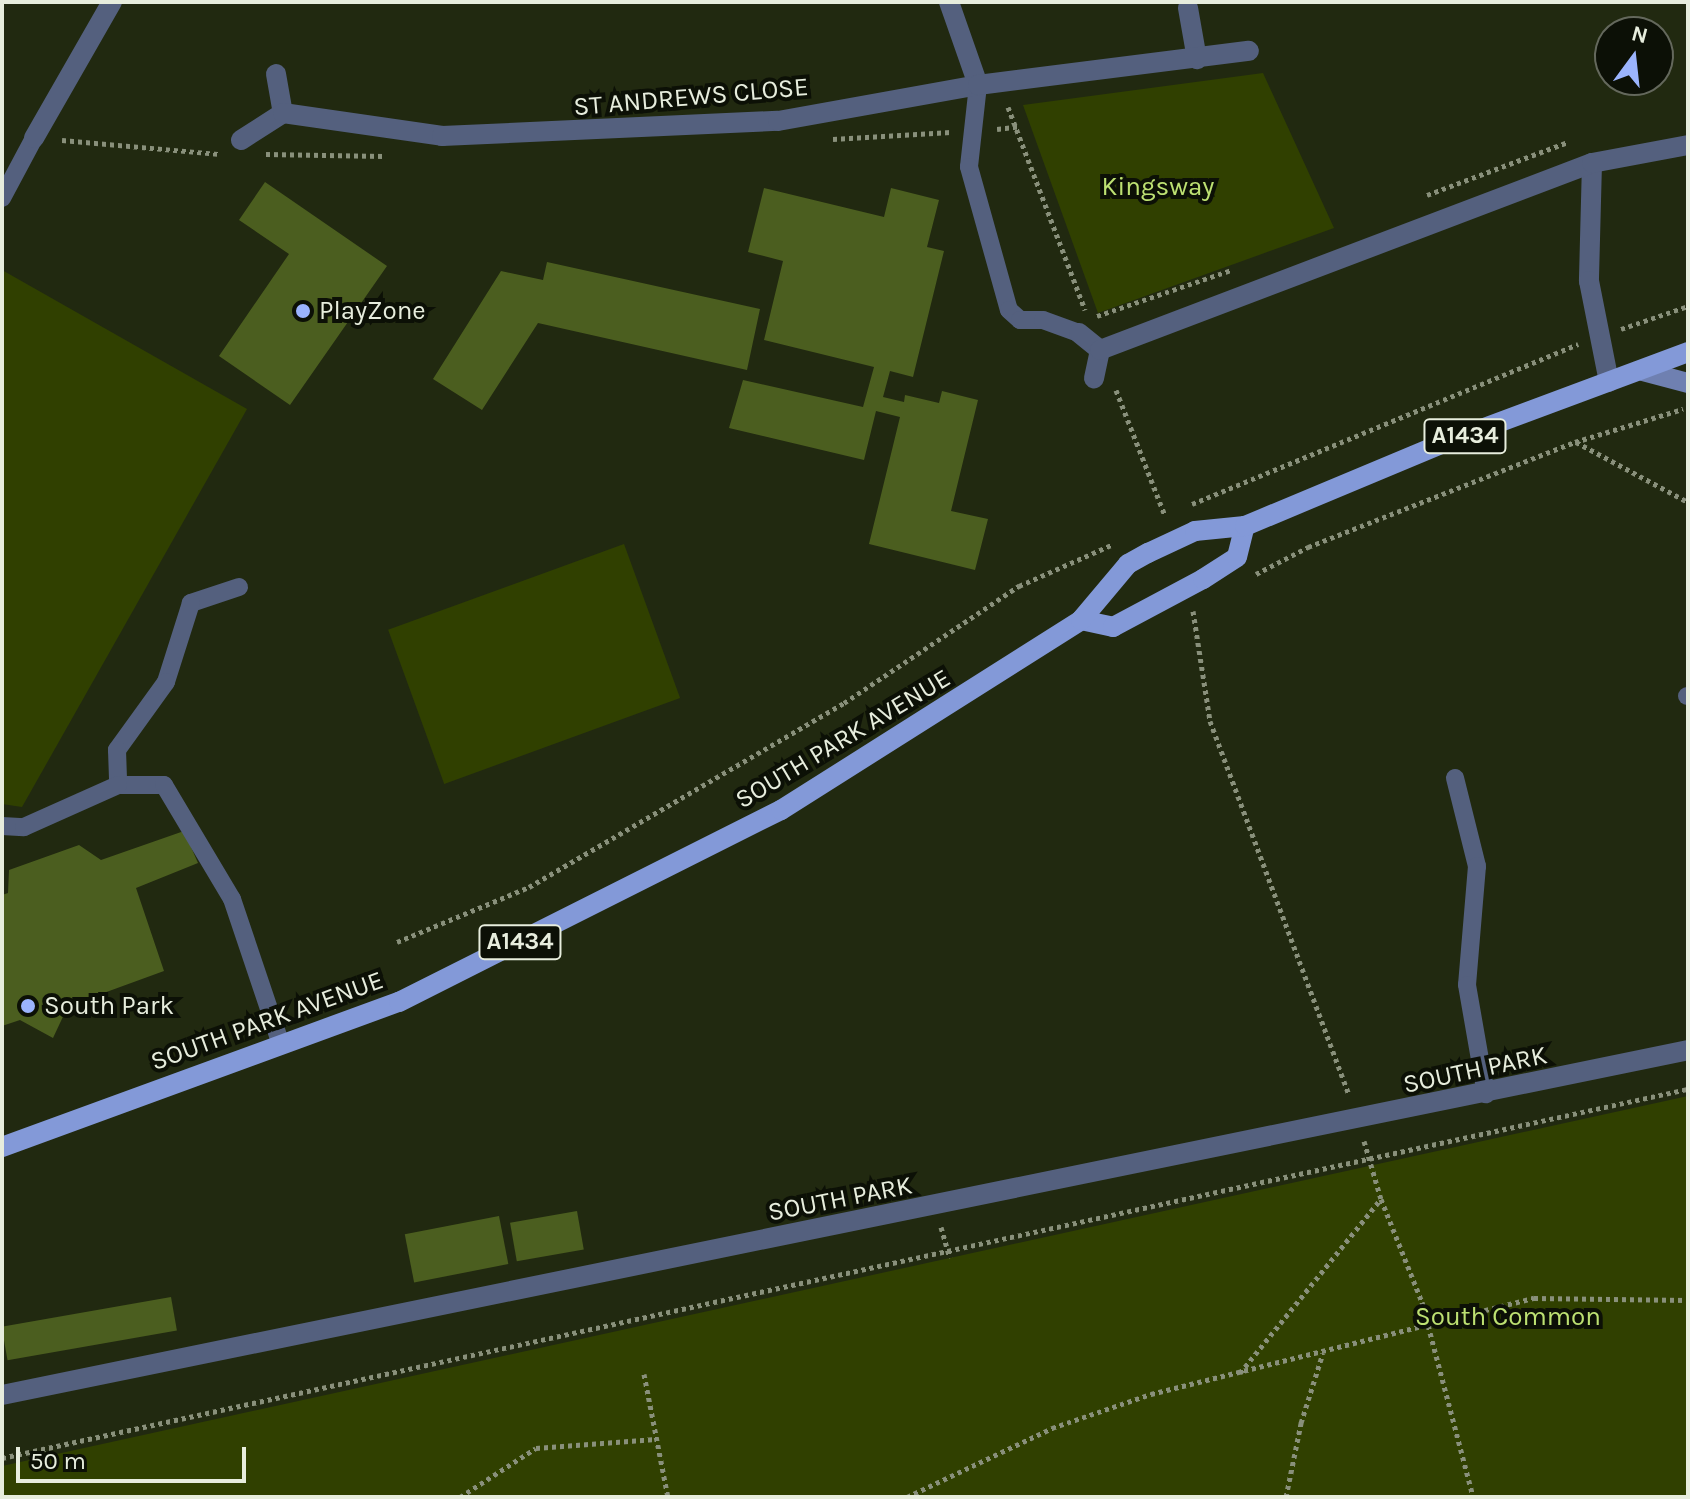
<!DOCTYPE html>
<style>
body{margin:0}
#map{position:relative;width:1690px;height:1499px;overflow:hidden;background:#212910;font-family:Karla,sans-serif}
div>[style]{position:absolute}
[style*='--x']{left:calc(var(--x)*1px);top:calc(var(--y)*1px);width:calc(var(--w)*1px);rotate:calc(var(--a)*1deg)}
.green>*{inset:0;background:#304000;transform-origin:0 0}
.building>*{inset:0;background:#4b5e1f;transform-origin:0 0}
.path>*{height:5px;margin-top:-2.5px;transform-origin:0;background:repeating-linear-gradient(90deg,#89907b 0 4px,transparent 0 8px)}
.lane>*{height:18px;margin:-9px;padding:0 9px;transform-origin:9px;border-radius:9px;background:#54607e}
.street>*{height:20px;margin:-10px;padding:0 10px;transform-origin:10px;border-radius:10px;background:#54607e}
.secondary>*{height:20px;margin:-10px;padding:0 10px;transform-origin:10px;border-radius:10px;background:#6f80b1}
.primary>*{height:20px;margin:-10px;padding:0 10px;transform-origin:10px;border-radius:10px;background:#8399d8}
.dots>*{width:22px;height:22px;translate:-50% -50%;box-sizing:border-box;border:4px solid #0c1006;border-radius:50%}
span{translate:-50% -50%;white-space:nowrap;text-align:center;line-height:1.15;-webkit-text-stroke:8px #0c1006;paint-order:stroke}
.shield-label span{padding:2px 6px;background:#0c1006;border:2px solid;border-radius:6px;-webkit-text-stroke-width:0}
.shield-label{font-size:24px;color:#e7eddd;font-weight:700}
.street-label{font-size:26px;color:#e7eddd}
.park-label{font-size:26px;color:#bde172}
.poi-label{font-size:26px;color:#e7eddd}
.left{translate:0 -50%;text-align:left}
.frame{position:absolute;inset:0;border:4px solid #e7eddd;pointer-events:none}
.north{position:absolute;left:1594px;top:16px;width:80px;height:80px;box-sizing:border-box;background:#0c1006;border:2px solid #64685c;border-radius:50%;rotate:15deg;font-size:22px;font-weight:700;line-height:32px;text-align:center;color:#e7eddd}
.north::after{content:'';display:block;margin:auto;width:28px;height:36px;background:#9bb4fd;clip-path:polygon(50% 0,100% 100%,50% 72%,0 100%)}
.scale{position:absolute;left:16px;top:1447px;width:230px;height:36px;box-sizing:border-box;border:4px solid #e7eddd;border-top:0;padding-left:10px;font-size:24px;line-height:28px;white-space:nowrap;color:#e7eddd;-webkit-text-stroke:6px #0c1006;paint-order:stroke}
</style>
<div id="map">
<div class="green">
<div style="clip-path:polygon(1263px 73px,1334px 228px,1098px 313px,1023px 105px)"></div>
<div style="clip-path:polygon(2px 270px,247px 409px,22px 807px,2px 804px)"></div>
<div style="left:624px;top:544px;width:164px;height:251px;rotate:70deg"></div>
<div style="clip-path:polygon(1688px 1096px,1688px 1497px,2px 1497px,2px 1466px)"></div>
</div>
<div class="building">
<div style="clip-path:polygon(265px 182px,387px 266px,290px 405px,219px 356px,289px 254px,239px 220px)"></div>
<div style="clip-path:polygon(764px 188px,884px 217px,891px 188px,939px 200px,927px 247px,944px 251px,913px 377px,890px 371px,883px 397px,904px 402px,905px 395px,939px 403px,942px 391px,978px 400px,951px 511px,988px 519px,975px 570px,869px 544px,900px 417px,876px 411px,864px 460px,729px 428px,743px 380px,863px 407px,874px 367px,764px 340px,783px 261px,748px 252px)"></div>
<div style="clip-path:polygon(547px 262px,760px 309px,747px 370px,538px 323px,482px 410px,433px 379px,501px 271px,543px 280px)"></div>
<div style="clip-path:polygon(184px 831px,198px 863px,136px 888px,164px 971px,68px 1006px,53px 1038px,20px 1020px,2px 1026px,2px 895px,8px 893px,9px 870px,79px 845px,101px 860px)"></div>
<div style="left:577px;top:1211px;width:39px;height:68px;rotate:80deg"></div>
<div style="left:499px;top:1216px;width:49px;height:96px;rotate:79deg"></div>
<div style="left:171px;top:1297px;width:34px;height:172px;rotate:80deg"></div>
</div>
<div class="path">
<div style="--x:1008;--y:107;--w:217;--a:69.2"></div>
<div style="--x:997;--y:129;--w:23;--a:-7"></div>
<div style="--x:833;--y:139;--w:118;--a:-3.4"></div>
<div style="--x:62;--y:140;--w:159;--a:5.1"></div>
<div style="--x:266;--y:154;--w:118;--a:1"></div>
<div style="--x:1427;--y:195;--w:151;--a:-20.6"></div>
<div style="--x:1097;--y:316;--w:142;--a:-18.9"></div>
<div style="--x:1621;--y:329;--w:71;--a:-18.9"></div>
<div style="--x:1116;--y:390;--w:135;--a:68.7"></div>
<div style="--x:1576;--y:442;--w:127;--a:28.2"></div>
<div style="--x:1192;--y:504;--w:418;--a:-22.5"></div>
<div style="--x:1256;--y:574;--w:59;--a:-27.4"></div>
<div style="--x:1308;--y:547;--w:287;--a:-21.5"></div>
<div style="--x:1575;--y:442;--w:113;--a:-17"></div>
<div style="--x:1193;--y:611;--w:111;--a:81.2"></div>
<div style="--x:1210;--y:721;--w:398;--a:69.6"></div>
<div style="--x:397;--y:942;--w:143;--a:-22.6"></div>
<div style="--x:529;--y:887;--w:365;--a:-30.3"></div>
<div style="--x:844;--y:703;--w:211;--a:-33.8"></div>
<div style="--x:1019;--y:586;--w:101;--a:-24"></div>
<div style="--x:1364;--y:1141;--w:60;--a:73.7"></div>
<div style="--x:1381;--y:1199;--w:111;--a:68.3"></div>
<div style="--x:1422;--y:1302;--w:202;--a:75.3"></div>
<div style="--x:941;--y:1227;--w:32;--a:74"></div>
<div style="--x:1240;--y:1373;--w:224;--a:-51"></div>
<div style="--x:644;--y:1374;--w:125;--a:79"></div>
<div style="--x:2;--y:1458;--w:1726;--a:-12.35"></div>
<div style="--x:460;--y:1497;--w:90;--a:-32.8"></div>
<div style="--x:536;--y:1448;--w:120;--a:-4.3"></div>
<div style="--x:907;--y:1497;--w:161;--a:-25.4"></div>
<div style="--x:1052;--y:1428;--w:105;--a:-19"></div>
<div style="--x:1151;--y:1394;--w:395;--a:-14.1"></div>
<div style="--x:1534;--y:1298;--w:154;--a:0.7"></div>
<div style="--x:1286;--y:1497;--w:76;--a:-78.5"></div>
<div style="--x:1301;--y:1423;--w:73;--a:-72.6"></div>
</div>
<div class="lane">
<div style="--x:978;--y:85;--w:82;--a:96.3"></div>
<div style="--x:969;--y:167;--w:148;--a:74.4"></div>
<div style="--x:1009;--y:310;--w:15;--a:42"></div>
<div style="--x:1020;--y:320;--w:23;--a:0"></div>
<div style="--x:1043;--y:320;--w:38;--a:20"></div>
<div style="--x:2;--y:198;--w:68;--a:-61.9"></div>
<div style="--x:239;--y:587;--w:51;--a:161.6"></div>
<div style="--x:191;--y:603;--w:83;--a:107.6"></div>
<div style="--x:166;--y:682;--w:84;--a:125.8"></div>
<div style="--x:117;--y:750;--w:35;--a:88"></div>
<div style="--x:118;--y:785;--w:46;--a:0"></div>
<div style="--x:164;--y:785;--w:133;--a:59.2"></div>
<div style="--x:232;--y:899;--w:151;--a:71.4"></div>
<div style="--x:1687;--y:696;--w:1;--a:0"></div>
<div style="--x:1455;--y:778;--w:91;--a:76"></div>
<div style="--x:1477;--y:866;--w:119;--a:94.8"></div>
<div style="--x:1467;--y:985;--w:111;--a:80.1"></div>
<div style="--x:2;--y:826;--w:22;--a:3"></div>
<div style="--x:24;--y:827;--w:103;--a:-24.1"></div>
</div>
<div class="street">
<div style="--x:949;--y:2;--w:88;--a:70.7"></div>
<div style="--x:1188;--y:8;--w:52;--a:80"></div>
<div style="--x:276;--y:74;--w:40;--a:80"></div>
<div style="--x:34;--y:138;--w:157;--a:-60.2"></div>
<div style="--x:241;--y:140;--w:50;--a:-32.7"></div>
<div style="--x:283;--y:113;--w:161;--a:8.2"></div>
<div style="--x:442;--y:136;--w:336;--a:-2.6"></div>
<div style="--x:778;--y:121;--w:203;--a:-10.2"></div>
<div style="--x:978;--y:85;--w:273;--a:-7.2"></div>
<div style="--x:1592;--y:163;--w:118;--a:91.5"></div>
<div style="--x:1589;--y:281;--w:103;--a:78.8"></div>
<div style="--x:1079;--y:333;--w:27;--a:39"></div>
<div style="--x:1100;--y:350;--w:29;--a:102"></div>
<div style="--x:1100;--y:350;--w:526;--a:-20.81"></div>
<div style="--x:1592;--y:163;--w:98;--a:-10.6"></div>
<div style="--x:2;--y:1395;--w:1721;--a:-11.56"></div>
</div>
<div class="secondary">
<div style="--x:1643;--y:371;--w:47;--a:14.9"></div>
</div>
<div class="primary">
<div style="--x:1081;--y:620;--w:33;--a:12"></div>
<div style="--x:1113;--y:627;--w:102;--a:-28.1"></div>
<div style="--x:1203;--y:579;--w:40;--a:-32.9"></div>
<div style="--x:1237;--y:557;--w:32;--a:-76"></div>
<div style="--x:2;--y:1147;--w:423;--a:-20.1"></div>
<div style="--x:399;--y:1002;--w:428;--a:-26.7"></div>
<div style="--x:781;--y:810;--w:355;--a:-32.3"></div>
<div style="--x:1081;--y:620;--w:73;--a:-50"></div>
<div style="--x:1128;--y:564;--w:23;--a:-29"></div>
<div style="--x:1148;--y:553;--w:52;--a:-25.1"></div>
<div style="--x:1195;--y:531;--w:50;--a:-5.7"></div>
<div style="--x:1245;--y:526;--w:212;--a:-22.7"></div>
<div style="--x:1441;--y:444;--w:264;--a:-20.4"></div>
</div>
<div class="dots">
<div style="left:303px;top:311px;background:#9bb4fd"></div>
<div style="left:28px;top:1006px;background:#9bb4fd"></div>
</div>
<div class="shield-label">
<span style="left:1465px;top:436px">A1434</span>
<span style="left:520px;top:942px">A1434</span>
</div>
<div class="street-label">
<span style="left:691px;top:97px;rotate:-5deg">ST ANDREWS CLOSE</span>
<span style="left:843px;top:739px;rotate:-31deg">SOUTH PARK AVENUE</span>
<span style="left:267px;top:1021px;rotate:-20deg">SOUTH PARK AVENUE</span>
<span style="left:1475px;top:1070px;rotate:-12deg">SOUTH PARK</span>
<span style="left:840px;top:1199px;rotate:-11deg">SOUTH PARK</span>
</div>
<div class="park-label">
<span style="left:1158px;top:187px">Kingsway</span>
<span style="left:1508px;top:1317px">South Common</span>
</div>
<div class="poi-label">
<span class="left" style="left:319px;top:311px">PlayZone</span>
<span class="left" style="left:44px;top:1006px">South Park</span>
</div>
<div class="frame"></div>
<div class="north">N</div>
<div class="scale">50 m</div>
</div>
